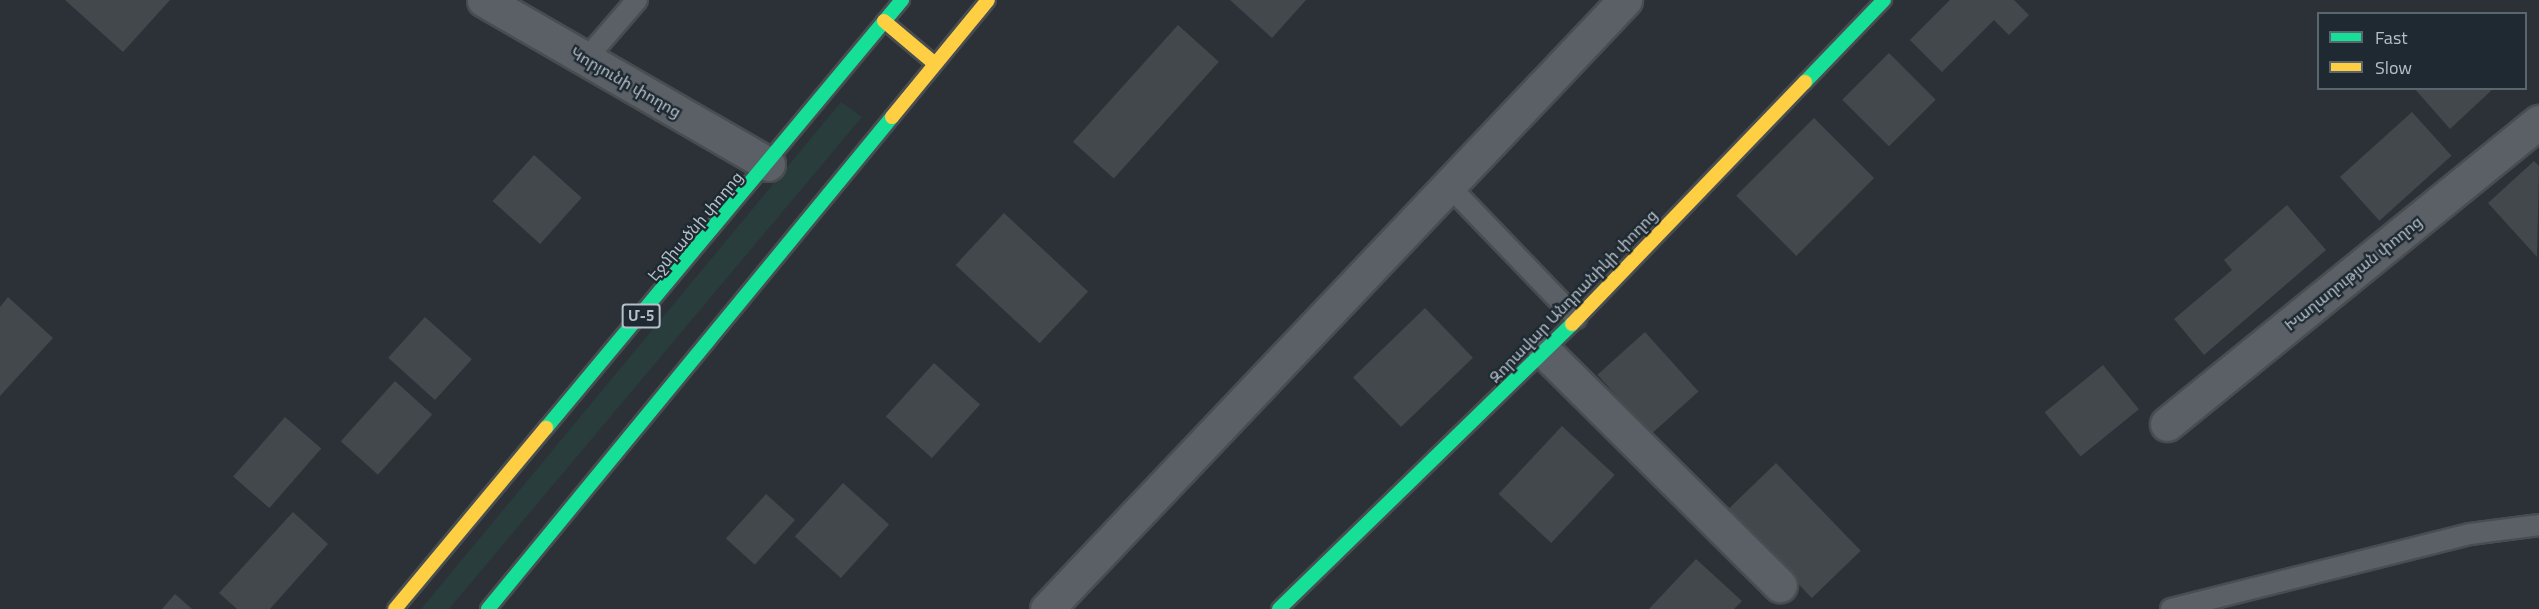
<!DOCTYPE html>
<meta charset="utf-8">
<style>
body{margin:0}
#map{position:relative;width:2539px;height:609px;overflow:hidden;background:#2b3136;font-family:"Titillium Web","Noto Sans Armenian",sans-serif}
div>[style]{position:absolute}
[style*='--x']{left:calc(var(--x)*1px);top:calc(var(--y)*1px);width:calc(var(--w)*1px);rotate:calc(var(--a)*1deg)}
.green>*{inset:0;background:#283d3c}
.building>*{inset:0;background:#43484d;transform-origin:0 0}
.roads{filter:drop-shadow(2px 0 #484d51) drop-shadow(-2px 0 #484d51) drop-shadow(0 2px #484d51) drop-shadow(0 -2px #484d51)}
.lane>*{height:20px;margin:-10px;padding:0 10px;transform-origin:10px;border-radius:10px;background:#5a6065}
.street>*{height:33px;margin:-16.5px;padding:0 16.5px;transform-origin:16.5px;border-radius:16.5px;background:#5a6065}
.fast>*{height:14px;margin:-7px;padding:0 7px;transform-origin:7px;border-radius:7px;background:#16e098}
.slow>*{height:14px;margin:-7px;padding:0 7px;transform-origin:7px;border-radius:7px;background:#ffcf43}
span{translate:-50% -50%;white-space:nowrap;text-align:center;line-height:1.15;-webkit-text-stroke:4.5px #1e2931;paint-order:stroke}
.shield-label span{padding:2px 4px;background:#1e2931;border:2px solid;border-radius:4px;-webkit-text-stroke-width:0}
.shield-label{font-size:15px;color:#b5bfc7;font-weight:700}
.street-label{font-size:16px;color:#b5bfc7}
.legend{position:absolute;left:2317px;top:12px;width:210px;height:78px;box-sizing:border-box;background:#1e2931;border:2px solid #5a656d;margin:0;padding:8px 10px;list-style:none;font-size:18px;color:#b5bfc7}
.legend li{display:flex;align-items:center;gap:12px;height:30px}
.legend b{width:30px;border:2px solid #5a656d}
</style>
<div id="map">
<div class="green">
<div style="clip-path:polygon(841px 102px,862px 117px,449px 609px,421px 609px)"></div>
</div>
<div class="building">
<div style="clip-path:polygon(65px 0,170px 0,123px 52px)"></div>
<div style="clip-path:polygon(1230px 0,1306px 0,1272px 38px)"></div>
<div style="clip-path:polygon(1950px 0,2014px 0,2029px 15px,2009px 35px,1994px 20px,1942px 72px,1910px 40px)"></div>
<div style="left:1178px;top:25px;width:55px;height:157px;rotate:42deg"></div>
<div style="left:1889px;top:53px;width:66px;height:66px;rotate:45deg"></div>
<div style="clip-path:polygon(2414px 88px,2494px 88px,2450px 129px)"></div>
<div style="left:2412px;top:112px;width:59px;height:97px;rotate:48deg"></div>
<div style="left:1814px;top:118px;width:85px;height:110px;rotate:45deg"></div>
<div style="left:534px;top:155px;width:64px;height:62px;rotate:42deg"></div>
<div style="clip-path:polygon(2534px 161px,2539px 166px,2537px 257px,2488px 203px)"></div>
<div style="clip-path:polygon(2287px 205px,2326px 250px,2204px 355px,2174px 319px,2232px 270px,2224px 260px)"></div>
<div style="left:1004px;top:213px;width:115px;height:71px;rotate:43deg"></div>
<div style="clip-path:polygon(8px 297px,53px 338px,0 396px,0 307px)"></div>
<div style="left:1425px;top:308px;width:69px;height:100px;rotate:46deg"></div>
<div style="left:425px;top:317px;width:63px;height:55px;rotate:42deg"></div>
<div style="left:1645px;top:332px;width:80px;height:64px;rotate:48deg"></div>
<div style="left:934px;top:363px;width:62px;height:72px;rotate:42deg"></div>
<div style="left:2103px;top:365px;width:57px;height:75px;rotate:51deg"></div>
<div style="left:395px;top:381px;width:50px;height:81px;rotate:42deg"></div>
<div style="left:285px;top:417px;width:48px;height:79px;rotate:41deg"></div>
<div style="left:1562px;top:426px;width:72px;height:93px;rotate:43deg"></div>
<div style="left:1776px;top:463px;width:122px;height:68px;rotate:46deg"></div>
<div style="left:843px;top:483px;width:62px;height:72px;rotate:42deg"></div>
<div style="left:766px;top:494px;width:39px;height:60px;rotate:42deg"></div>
<div style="clip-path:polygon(293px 512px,328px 544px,270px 609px,237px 609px,219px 593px)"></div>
<div style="clip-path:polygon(1696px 559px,1742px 601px,1734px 609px,1649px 609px)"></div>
<div style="clip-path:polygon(175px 594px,192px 609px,162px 609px)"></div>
</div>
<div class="roads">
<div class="lane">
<div style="--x:586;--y:59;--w:78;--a:-49.2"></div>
<div style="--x:1450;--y:187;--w:182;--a:46.1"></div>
<div style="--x:2171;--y:609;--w:308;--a:-14.1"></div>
<div style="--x:2470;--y:534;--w:70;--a:-7.4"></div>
</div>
<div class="street">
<div style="--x:484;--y:0;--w:328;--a:30"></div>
<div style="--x:1545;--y:352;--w:331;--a:44.8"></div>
<div style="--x:2167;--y:424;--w:479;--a:-39.1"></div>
<div style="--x:1047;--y:609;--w:840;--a:-46.5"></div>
</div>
<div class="fast">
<div style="--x:1805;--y:82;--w:114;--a:-46.1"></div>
<div style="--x:546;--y:428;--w:557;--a:-50.25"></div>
<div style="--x:488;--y:609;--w:637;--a:-50.61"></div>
<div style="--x:1279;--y:609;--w:409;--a:-44.2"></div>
</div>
<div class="slow">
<div style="--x:884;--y:21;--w:65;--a:40"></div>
<div style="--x:892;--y:117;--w:151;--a:-50.6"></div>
<div style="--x:1572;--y:324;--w:336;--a:-46.1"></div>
<div style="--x:395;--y:609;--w:236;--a:-50.2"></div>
</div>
</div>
<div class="shield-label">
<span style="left:641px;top:316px">Մ-5</span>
</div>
<div class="street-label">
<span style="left:626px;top:82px;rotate:30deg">Կորյունի փողոց</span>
<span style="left:695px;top:226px;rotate:-50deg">Էջմիածնի փողոց</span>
<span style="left:2353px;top:273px;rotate:-39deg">Խաղաղության փողոց</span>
<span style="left:1573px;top:296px;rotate:-46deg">Զորավար Անդրանիկի փողոց</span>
</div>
<ul class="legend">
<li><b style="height:8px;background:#16e098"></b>Fast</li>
<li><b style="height:8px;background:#ffcf43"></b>Slow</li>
</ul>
</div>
